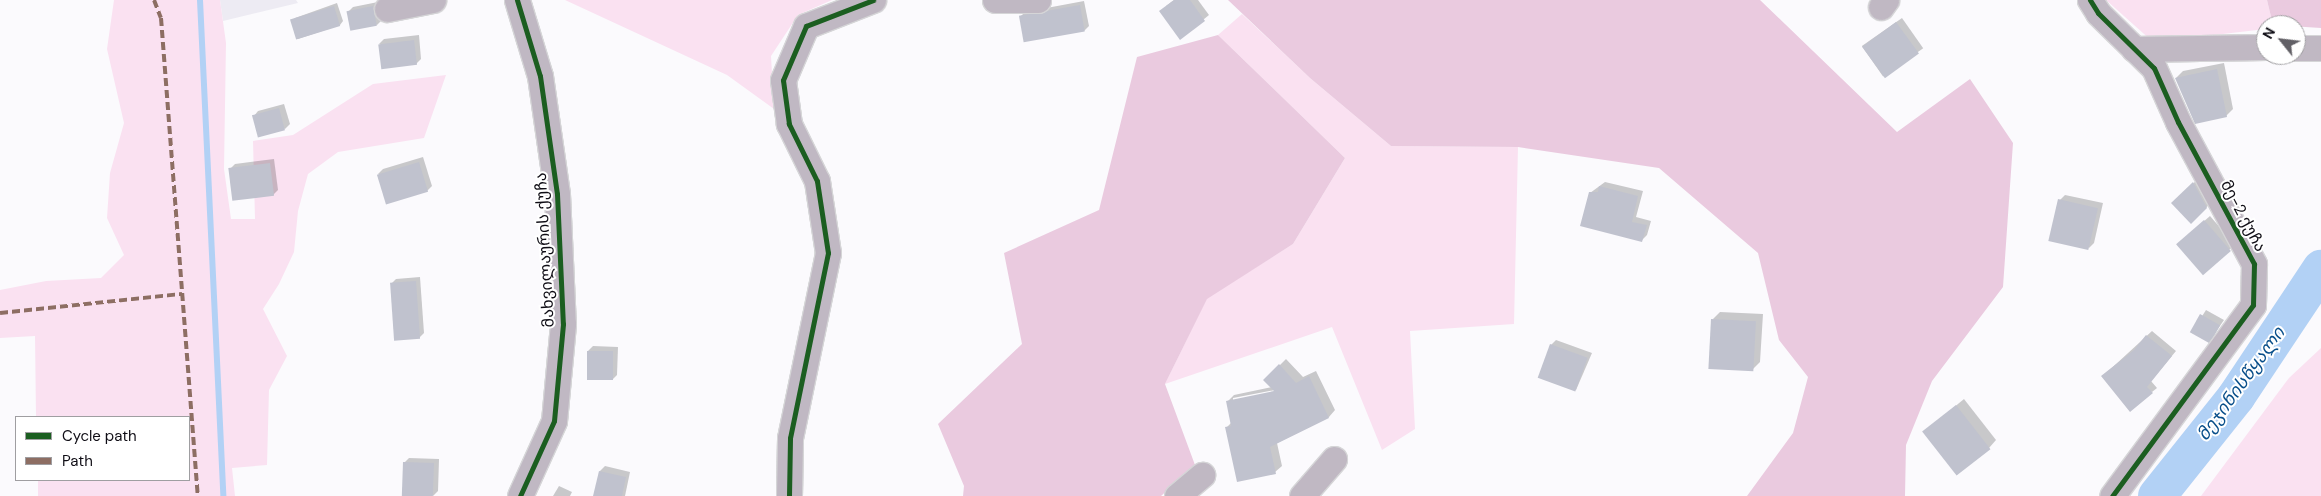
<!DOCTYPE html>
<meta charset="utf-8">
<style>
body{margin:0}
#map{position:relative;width:2321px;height:496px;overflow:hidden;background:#fbfafd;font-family:"DM Sans","Noto Sans Georgian",sans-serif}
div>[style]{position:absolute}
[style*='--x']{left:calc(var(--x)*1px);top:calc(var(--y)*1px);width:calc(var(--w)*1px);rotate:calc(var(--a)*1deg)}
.built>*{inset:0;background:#edebf3}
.green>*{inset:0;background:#fae1f1}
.forest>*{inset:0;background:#eacadf}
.shadow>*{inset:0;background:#0003;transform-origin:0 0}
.stream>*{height:6px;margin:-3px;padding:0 3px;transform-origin:3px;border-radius:3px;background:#b2d1f5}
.river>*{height:38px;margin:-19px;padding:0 19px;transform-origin:19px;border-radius:19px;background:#b2d1f5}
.building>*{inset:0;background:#c0c2ce;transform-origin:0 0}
.roads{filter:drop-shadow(1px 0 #d5d5d7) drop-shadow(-1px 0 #d5d5d7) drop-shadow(0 1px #d5d5d7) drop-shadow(0 -1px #d5d5d7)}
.minor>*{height:25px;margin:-12.5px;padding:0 12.5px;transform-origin:12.5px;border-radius:12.5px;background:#c0b8c3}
.quiet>*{height:4px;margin-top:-2px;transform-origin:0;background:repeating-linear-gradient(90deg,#8d6e63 0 8px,transparent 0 12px)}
.cycleway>*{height:5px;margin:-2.5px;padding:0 2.5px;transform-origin:2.5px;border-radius:2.5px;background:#1b5e20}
span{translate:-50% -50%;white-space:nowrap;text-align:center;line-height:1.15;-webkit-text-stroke:4px #fff;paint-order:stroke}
.street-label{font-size:16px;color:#0f0d15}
.water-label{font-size:18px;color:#094f8a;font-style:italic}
.legend{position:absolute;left:15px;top:416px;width:175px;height:65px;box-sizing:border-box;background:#fff;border:1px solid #9f9ea1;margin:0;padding:6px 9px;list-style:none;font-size:15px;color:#0f0d15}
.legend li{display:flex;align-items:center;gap:10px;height:25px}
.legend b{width:25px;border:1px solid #9f9ea1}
.north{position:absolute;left:2256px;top:15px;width:50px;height:50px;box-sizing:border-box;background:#fff;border:1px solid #9f9ea1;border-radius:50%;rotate:299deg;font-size:14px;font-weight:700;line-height:20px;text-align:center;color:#0f0d15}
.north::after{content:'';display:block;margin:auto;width:18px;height:22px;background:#626066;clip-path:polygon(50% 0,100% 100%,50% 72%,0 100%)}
</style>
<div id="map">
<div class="built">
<div style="clip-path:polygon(220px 0,296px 0,298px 3px,223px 21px)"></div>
</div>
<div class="green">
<div style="clip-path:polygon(114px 0,220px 0,226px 43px,224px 169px,231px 219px,255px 219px,253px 141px,293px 135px,373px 84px,446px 75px,424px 138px,338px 152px,308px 174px,298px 211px,294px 252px,279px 284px,263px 309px,287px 356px,269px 390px,267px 465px,232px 468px,235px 496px,38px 496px,38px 480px,189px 480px,189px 417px,36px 417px,35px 336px,0 338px,0 290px,46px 281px,101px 278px,124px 255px,107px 218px,110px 173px,124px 123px,107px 49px)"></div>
<div style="clip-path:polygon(565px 0,832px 0,798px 15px,771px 56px,774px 109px,727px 75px)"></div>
<div style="clip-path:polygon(2106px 0,2267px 0,2273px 25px,2266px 25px,2266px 29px,2153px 42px)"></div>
<div style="clip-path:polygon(1242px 14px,1310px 78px,1391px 146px,1518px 147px,1514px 324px,1410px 331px,1415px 429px,1382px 450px,1332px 327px,1165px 384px,1207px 298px,1293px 244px,1345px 158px,1218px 35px)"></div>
<div style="clip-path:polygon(2321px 348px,2321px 496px,2201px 496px,2289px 378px)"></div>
</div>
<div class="forest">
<div style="clip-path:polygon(1228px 0,1760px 0,1897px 132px,1970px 79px,2013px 143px,2003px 287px,1932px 381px,1906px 445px,1905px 496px,1747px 496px,1793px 433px,1808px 377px,1779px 340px,1758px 253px,1659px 168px,1518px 147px,1391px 146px,1310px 78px)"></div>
<div style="clip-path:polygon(2267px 0,2321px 0,2321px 28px,2273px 25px)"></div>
<div style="clip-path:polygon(1218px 35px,1345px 158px,1293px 244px,1207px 299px,1165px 384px,1195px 465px,1161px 496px,963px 496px,964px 486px,938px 424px,1022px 344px,1004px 253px,1099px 210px,1137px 57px)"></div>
</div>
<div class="shadow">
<div style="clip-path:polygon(1174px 0,1198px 0,1209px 15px,1181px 38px,1166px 6px)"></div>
<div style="clip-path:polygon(1084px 1px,1089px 26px,1084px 31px,1020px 17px,1025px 12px)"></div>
<div style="clip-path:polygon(378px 2px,382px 20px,377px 25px,348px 12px,353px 7px)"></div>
<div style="clip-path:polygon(337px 3px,343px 21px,340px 25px,298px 39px,292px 21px,295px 18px)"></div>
<div style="left:1902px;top:18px;width:37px;height:49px;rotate:55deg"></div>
<div style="clip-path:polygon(419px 35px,421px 59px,416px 64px,379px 44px,384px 39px)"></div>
<div style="clip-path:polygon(2224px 63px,2233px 109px,2226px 116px,2176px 78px,2183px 71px)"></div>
<div style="clip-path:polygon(284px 104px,290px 124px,285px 129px,254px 116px,258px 111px)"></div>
<div style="clip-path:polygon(423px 157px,432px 186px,427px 191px,378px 174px,383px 169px)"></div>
<div style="clip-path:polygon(274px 159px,278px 190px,273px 195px,230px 169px,235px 164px)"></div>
<div style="clip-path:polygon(2199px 178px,2212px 202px,2191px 222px,2173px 203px)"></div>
<div style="clip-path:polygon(1605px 182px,1643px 191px,1636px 217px,1651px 221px,1647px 235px,1642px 240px,1590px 193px)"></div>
<div style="clip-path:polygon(2065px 195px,2103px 203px,2094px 243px,2089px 248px,2060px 200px)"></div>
<div style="left:2210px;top:216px;width:38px;height:43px;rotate:49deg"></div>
<div style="clip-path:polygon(420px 277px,424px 333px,419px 338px,391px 284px,396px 279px)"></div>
<div style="clip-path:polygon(2206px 310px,2224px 320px,2213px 336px,2192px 332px)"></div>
<div style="clip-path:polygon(1720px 312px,1763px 314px,1760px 362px,1753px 369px,1713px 319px)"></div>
<div style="clip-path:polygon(2152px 331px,2176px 351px,2151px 381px,2157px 388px,2152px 392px,2103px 376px)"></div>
<div style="clip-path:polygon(1556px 340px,1592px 353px,1576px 390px,1551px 345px)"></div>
<div style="clip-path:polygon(593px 346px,618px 347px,617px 375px,612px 380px,588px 351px)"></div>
<div style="clip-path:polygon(evenodd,1286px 359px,1303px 377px,1316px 371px,1335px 410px,1329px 417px,1277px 443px,1282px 466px,1275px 472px,1226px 428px,1232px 422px,1227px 402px,1234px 395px,1272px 387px,1265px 380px,1286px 359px,1280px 389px,1281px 391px,1233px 401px,1233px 398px,1280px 389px)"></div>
<div style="clip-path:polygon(1964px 399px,1996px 440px,1989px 448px,1924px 432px)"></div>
<div style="clip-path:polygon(409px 458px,439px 459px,438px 491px,433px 496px,404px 463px)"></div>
<div style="clip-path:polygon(605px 466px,630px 472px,625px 496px,594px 496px,600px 471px)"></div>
<div style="clip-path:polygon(559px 486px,572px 492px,570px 496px,553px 496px)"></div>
</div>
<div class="stream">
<div style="--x:200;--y:0;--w:497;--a:87.3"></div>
</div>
<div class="river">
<div style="--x:2157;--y:496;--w:127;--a:-51.4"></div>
<div style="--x:2236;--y:397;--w:154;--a:-56.4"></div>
</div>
<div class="building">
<div style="clip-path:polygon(1174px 0,1190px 0,1205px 21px,1180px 40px,1159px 11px)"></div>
<div style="left:1080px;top:5px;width:27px;height:62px;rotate:80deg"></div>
<div style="left:334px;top:6px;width:21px;height:46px;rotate:73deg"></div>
<div style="left:373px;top:6px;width:20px;height:27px;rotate:79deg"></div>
<div style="left:1896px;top:22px;width:39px;height:42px;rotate:54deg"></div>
<div style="left:414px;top:40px;width:25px;height:36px;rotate:83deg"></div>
<div style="clip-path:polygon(2217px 69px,2227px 117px,2195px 124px,2175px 78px)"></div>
<div style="left:279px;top:108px;width:23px;height:28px;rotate:75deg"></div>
<div style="left:419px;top:162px;width:31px;height:44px;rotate:73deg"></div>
<div style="left:270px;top:163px;width:33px;height:42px;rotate:83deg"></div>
<div style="clip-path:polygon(2193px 182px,2207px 208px,2191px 224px,2171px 203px)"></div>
<div style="clip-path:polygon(1599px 186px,1638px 196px,1632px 222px,1647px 225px,1642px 242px,1580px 226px,1589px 192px,1598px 192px)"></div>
<div style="left:2058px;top:199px;width:41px;height:43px;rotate:13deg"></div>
<div style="left:2204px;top:220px;width:41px;height:37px;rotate:49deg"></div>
<div style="left:416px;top:281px;width:58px;height:26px;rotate:86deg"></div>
<div style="left:2200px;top:314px;width:23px;height:21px;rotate:29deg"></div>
<div style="left:1711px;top:319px;width:45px;height:50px;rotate:3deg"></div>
<div style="clip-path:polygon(2146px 335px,2172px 356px,2147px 387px,2153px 393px,2130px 412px,2101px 376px,2134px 350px)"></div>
<div style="left:1550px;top:344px;width:40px;height:36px;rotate:20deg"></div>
<div style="left:587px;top:351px;width:26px;height:29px"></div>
<div style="clip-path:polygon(1279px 364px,1296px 383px,1309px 376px,1329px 418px,1270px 447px,1276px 474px,1237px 482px,1225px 427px,1231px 426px,1226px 401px,1274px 391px,1263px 380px)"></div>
<div style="left:1956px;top:405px;width:56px;height:43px;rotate:52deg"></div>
<div style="left:403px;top:462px;width:31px;height:34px;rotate:2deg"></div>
<div style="clip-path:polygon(599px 471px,626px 477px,622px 496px,593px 496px)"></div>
</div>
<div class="roads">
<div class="minor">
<div style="--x:517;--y:0;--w:79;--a:73.2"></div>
<div style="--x:540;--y:76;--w:119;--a:81.8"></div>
<div style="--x:557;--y:194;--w:130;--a:87.4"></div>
<div style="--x:563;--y:324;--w:97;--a:95.3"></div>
<div style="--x:554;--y:421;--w:82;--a:114.4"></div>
<div style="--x:995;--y:0;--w:43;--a:0"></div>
<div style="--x:2090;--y:0;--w:15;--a:58"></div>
<div style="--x:2098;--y:13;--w:78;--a:44.5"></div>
<div style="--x:2154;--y:68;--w:59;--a:66"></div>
<div style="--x:2178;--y:122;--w:161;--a:61.8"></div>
<div style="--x:2254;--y:264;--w:41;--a:91.4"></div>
<div style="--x:2253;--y:305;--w:237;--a:126.4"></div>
<div style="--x:1881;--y:7;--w:9;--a:-54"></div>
<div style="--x:387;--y:9;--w:47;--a:-11.1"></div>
<div style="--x:2296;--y:48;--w:25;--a:0"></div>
<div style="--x:2134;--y:49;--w:132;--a:-0.9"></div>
<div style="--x:789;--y:496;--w:58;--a:-89"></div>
<div style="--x:790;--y:438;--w:189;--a:-78.4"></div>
<div style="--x:828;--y:253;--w:73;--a:-98.7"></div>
<div style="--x:817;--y:181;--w:64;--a:-116.2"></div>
<div style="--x:789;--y:124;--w:44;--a:-97.8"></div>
<div style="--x:783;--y:80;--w:59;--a:-66.9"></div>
<div style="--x:806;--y:26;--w:72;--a:-21.2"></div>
<div style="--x:1177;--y:496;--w:33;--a:-40"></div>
<div style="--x:1302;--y:496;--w:49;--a:-49.1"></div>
</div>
</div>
<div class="quiet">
<div style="--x:154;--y:0;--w:19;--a:69"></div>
<div style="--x:161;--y:18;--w:479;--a:85.6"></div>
<div style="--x:0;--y:313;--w:183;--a:-6"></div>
</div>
<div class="cycleway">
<div style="--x:517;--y:0;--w:79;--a:73.2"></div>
<div style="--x:540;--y:76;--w:119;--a:81.8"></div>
<div style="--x:557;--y:194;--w:130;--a:87.4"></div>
<div style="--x:563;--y:324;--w:97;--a:95.3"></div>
<div style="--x:554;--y:421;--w:82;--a:114.4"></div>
<div style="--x:2090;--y:0;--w:15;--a:58"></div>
<div style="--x:2098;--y:13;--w:78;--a:44.5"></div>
<div style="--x:2154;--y:68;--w:59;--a:66"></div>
<div style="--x:2178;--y:122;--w:161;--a:61.8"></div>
<div style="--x:2254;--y:264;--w:41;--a:91.4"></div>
<div style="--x:2253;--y:305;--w:237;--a:126.4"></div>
<div style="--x:789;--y:496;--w:58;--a:-89"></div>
<div style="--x:790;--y:438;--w:189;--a:-78.4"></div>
<div style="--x:828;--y:253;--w:73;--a:-98.7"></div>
<div style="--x:817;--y:181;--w:64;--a:-116.2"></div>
<div style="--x:789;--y:124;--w:44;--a:-97.8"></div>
<div style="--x:783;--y:80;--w:59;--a:-66.9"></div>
<div style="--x:806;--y:26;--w:72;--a:-21.2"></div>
</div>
<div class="street-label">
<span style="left:2243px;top:216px;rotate:62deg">მე-2 ქუჩა</span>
<span style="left:545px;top:250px;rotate:-93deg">მახვილაურის ქუჩა</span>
</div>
<div class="water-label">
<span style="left:2241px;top:384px;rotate:-54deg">მეჯინისწყალი</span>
</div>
<ul class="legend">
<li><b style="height:6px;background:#1b5e20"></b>Cycle path</li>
<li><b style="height:6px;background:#8d6e63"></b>Path</li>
</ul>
<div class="north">N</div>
</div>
